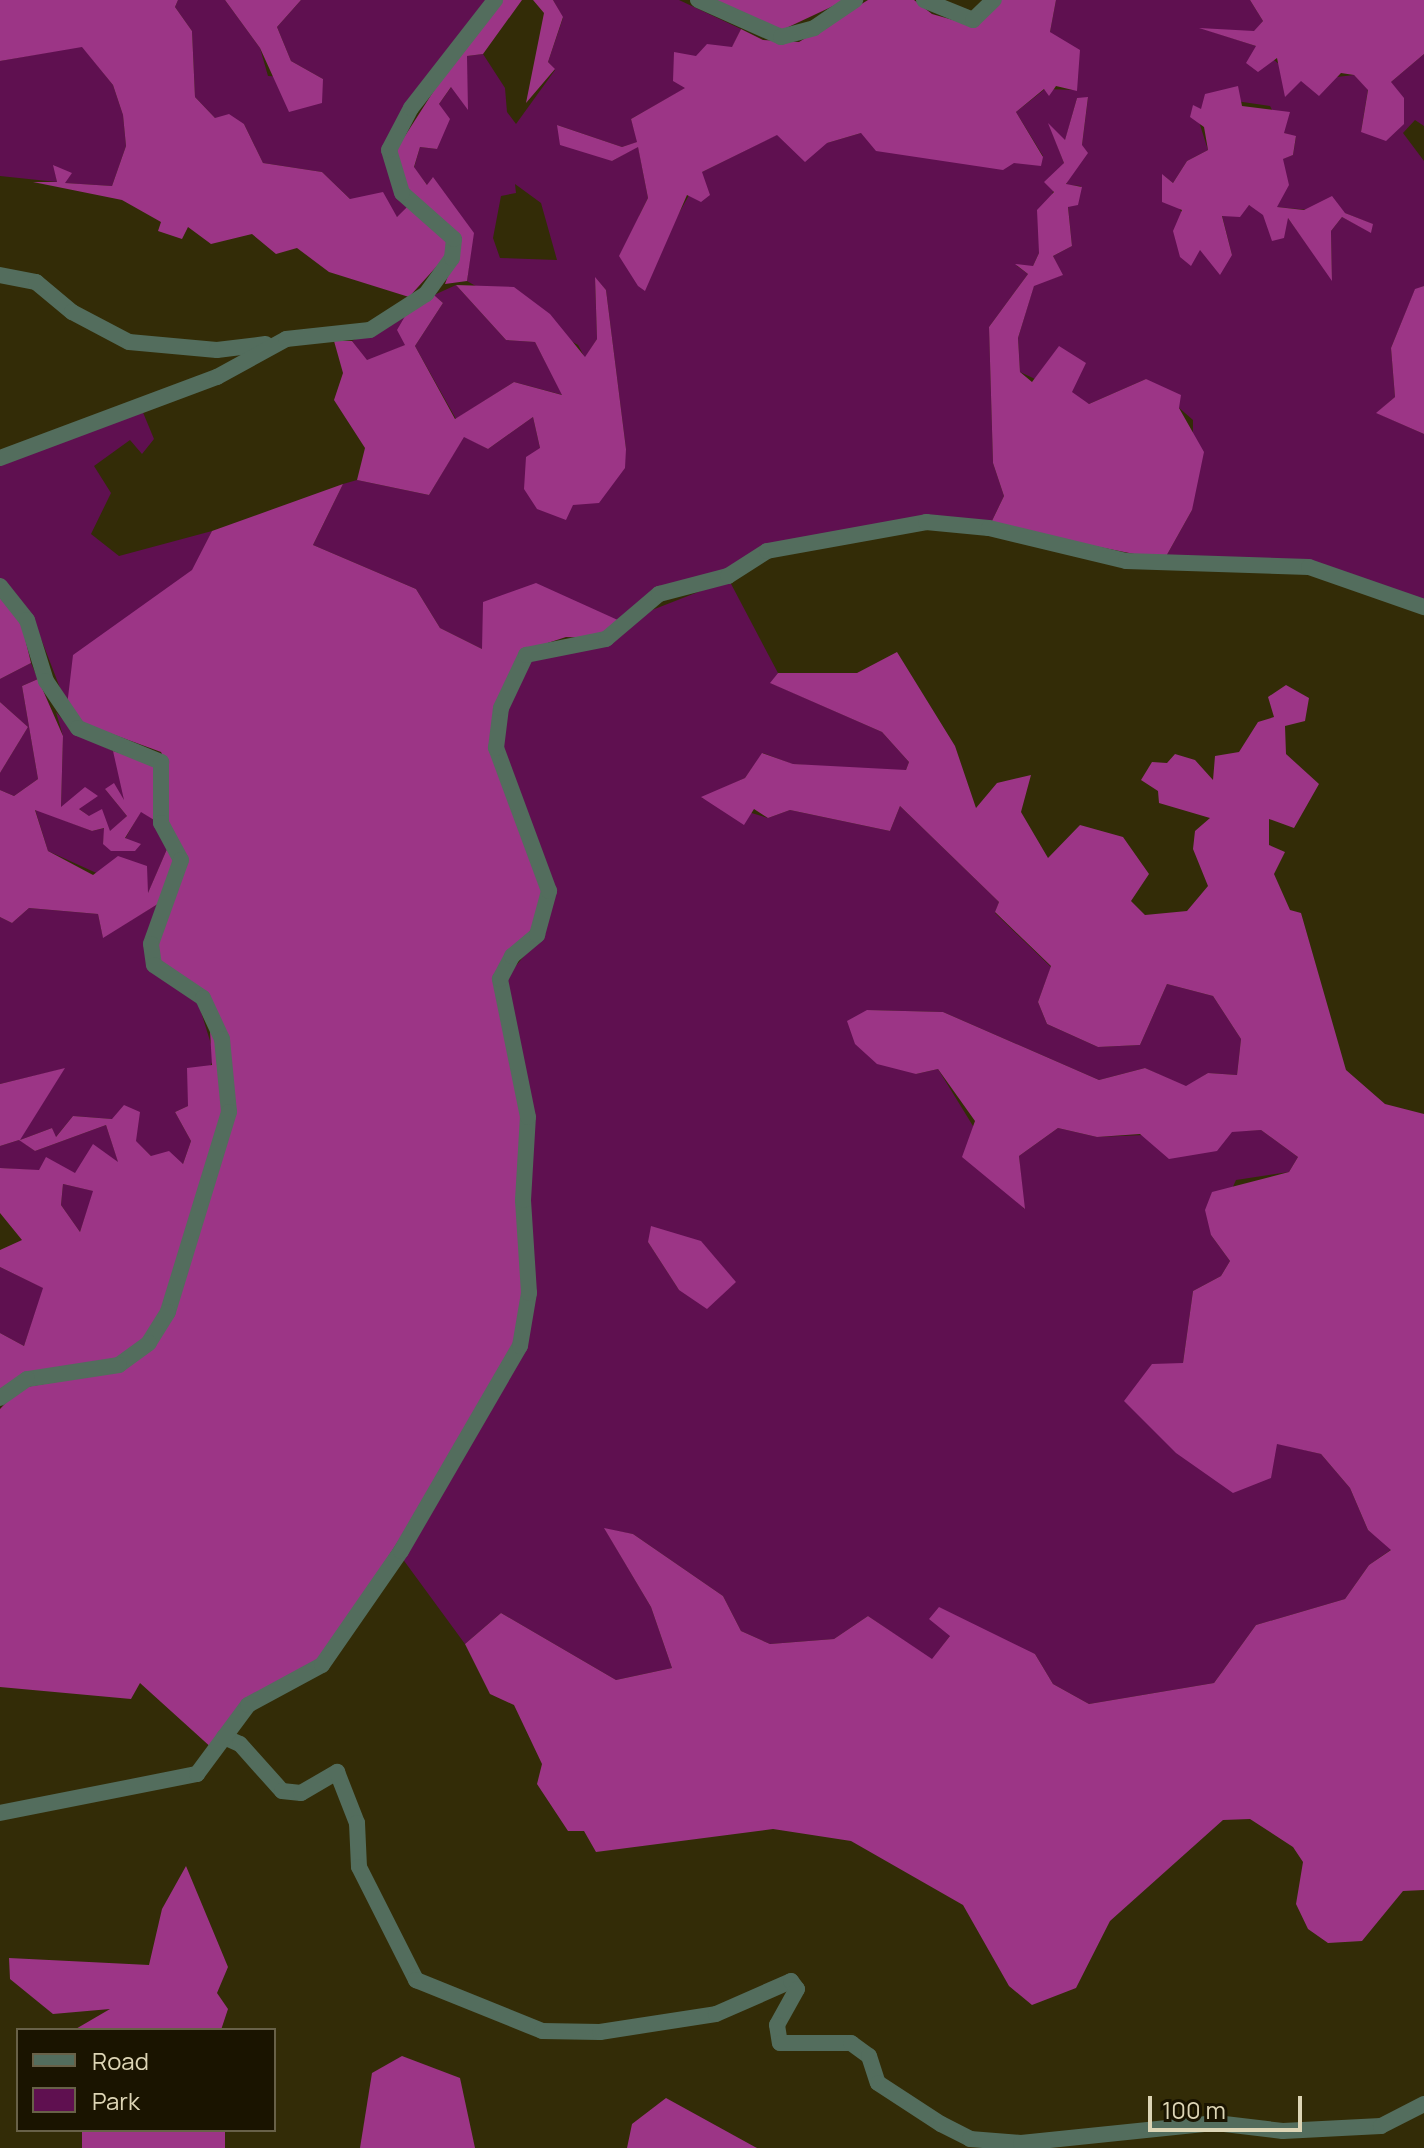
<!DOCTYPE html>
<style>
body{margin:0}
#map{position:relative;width:1424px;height:2148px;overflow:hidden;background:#332c07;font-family:Manrope,sans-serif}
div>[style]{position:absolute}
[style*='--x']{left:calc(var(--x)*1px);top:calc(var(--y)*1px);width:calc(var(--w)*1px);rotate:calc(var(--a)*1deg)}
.green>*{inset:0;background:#5f1050}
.forest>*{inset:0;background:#9c3586;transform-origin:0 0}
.minor>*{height:16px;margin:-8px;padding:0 8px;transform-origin:8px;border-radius:8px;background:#536d5d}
span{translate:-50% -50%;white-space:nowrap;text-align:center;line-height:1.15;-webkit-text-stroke:7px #1a1400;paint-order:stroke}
.legend{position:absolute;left:16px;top:2028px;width:260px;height:104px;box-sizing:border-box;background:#1a1400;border:2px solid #686148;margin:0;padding:10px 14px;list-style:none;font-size:24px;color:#ddd5b5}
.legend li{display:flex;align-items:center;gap:16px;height:40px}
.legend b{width:40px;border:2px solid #686148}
.scale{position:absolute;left:1148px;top:2096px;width:154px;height:36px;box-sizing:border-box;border:4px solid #ddd5b5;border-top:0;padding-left:10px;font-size:24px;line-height:28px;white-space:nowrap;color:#ddd5b5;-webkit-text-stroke:6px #1a1400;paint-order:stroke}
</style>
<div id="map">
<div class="green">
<div style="clip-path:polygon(178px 0,225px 0,260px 48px,268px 76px,323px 79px,291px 61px,277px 27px,301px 0,486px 0,405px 105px,408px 206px,398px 217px,350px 199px,322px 172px,263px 163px,244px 124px,215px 118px,195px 97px,192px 31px,175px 7px)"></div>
<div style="clip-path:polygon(evenodd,553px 0,679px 0,741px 29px,732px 48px,686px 88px,631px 119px,638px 142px,622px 147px,557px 125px,612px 161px,638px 146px,648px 198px,639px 216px,638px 286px,702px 172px,778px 134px,827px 143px,861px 133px,1014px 163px,1043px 156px,1016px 112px,1045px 89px,1076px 90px,1050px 32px,1056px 0,1250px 0,1263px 21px,1254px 32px,1204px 29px,1256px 46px,1301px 81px,1354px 75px,1368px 89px,1361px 132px,1391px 82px,1424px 54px,1424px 126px,1415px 120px,1403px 133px,1424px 161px,1424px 286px,1415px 290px,1391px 348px,1395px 397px,1377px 413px,1424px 434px,1424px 603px,1343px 571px,1164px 560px,1192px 510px,1193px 420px,1146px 379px,1089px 404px,1020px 372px,1018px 338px,1034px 285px,1062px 275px,1053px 256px,1072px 246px,1068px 206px,1081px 186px,1066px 185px,1082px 145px,1088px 98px,1077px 98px,1065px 141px,1050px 126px,1064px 163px,1043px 218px,1039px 253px,1033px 266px,1017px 266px,1028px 274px,989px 327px,993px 463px,1004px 496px,990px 525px,952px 520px,766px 548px,726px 573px,657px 591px,620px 621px,482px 649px,440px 628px,416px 589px,313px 545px,343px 484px,357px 480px,429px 495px,464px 436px,488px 449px,533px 417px,540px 448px,573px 505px,626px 449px,606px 290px,595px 278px,597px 339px,585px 358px,578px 345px,467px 281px,473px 233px,432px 178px,428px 186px,414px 168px,420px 147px,437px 149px,439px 104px,452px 86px,467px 108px,467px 56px,483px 54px,505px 88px,507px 112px,516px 124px,555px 70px,548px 62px,563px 18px,553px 0,1238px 87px,1236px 101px,1270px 106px,1284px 133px,1296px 137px,1293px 155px,1282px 159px,1276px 207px,1345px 213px,1372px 224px,1371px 232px,1342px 217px,1331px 231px,1332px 279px,1288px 218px,1248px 205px,1222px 215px,1232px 255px,1200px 250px,1163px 175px,1173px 183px,1187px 161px,1208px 150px,1194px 106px,1201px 110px,1238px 87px,553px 0,515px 184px,541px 203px,557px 260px,500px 258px,493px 238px,501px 196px,516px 193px,515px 184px)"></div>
<div style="clip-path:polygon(82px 46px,113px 85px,123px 115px,126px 146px,112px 186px,64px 183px,54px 165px,57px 182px,0 176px,0 61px)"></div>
<div style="clip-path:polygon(456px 285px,506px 340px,535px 342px,563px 395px,514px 382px,456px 419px,415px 346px,443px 303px,434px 295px)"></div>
<div style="clip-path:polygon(408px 311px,406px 345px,367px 361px,352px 341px)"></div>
<div style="clip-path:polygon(142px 410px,154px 439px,142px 454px,130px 440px,94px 466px,111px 493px,91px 534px,119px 556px,212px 531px,193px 570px,156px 597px,67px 706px,33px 618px,0 578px,0 462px)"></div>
<div style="clip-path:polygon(evenodd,729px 580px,778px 673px,771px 683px,882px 732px,909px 762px,906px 770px,877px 771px,792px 764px,763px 753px,745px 778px,702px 798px,768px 818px,790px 810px,890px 831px,900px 806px,999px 902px,995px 913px,1051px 967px,1038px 1002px,1047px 1024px,1098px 1047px,1140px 1045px,1167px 984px,1213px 996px,1241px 1039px,1237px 1075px,1208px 1073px,1186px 1087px,1145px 1068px,1099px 1080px,943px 1012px,867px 1010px,916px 1074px,938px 1069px,1024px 1209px,1019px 1156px,1058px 1128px,1097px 1137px,1261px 1130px,1298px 1157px,1289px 1172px,1236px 1180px,1211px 1235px,1230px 1261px,1221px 1276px,1193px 1291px,1183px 1363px,1276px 1443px,1321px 1454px,1350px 1488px,1368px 1530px,1392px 1549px,1369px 1565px,1345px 1599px,1256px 1625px,1214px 1683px,1089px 1704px,1053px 1684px,1035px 1654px,950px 1636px,932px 1660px,868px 1616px,834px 1639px,770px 1644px,741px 1631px,723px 1596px,633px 1534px,605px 1529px,651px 1607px,672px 1668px,616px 1680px,501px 1613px,465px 1644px,402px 1558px,523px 1347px,504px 980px,540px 937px,552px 891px,500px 747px,505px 709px,529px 658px,729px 580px,648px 1242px,736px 1282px,679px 1290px,648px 1242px)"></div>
<div style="clip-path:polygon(31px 663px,38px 679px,22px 686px,38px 779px,14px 796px,0 790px,0 773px,28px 727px,0 702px,0 679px)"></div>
<div style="clip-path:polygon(56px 712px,74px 732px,113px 751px,123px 771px,124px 801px,105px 789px,127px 816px,110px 832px,78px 808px,61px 808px,63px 736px)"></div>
<div style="clip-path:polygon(35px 809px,92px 831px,105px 828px,103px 844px,141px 845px,125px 839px,141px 811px,154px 820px,167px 849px,147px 896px,48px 851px)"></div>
<div style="clip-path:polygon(161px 902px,149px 967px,198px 1002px,215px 1057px,188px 1106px,175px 1112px,191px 1141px,183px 1164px,151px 1156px,112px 1119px,73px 1116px,55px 1138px,52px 1128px,20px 1140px,35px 1151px,106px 1125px,119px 1164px,75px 1173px,0 1168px,0 1146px,19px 1140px,63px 1069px,0 1084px,0 917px,12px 923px,29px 908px,98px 914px,103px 937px)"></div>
<div style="clip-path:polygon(63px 1184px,94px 1191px,80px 1232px,61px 1205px)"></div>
<div style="clip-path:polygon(0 1267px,44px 1288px,24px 1346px,0 1333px)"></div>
</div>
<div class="forest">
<div style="clip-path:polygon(0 0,178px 0,175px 7px,192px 31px,195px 97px,215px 118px,229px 114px,244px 124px,263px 163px,322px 172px,350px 199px,383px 192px,397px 217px,408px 206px,449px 241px,446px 256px,409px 297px,329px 272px,297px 248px,276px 254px,252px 234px,211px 244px,188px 227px,182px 239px,158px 231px,161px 222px,122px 200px,33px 182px,57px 182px,53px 165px,72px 173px,65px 183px,112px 186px,126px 146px,123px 115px,113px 85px,82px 47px,0 61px)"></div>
<div style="clip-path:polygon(225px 0,301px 0,277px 27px,291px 61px,323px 79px,322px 103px,289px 112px,260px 48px)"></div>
<div style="clip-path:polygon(503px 0,522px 0,483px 54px,467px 56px,468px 110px,451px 87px,439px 104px,450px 119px,437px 149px,420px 147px,414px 167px,427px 185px,433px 177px,474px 233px,467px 281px,445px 284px,462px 238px,408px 189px,396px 150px,472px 31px)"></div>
<div style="clip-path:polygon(533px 0,553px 0,563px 17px,548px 62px,555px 69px,526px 103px,544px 13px)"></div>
<div style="clip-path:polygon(712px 0,846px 0,782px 30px)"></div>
<div style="clip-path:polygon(868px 0,914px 0,932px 14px,974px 26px,1001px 0,1056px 0,1050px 32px,1080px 50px,1077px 91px,1056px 86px,1049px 96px,1044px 89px,1016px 112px,1043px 157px,1041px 166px,1014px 163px,1003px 170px,876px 151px,861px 133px,827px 143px,805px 162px,777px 135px,702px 172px,710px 195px,701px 202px,687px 195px,645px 291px,638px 286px,619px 256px,648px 198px,638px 147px,612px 161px,560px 145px,557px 125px,622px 147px,637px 142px,631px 119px,685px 88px,673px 81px,674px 52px,696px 56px,707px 44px,732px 47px,741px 29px,763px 40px,799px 42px)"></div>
<div style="clip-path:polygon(1250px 0,1424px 0,1424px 54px,1391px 82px,1404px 98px,1404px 124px,1386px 141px,1361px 132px,1368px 90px,1354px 75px,1341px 73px,1319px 96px,1301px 81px,1285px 97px,1277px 58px,1258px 72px,1246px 63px,1256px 46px,1199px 28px,1254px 31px,1263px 21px)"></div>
<div style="clip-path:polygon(1238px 86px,1242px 106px,1290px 112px,1284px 133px,1296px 136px,1293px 155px,1283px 159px,1289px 185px,1277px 207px,1304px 210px,1332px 196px,1345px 213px,1373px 224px,1371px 233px,1342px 217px,1331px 231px,1332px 281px,1288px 218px,1284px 238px,1272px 241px,1263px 215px,1249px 205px,1240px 217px,1222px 216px,1232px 255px,1220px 275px,1200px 250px,1191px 266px,1180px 257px,1173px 231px,1182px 210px,1162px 202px,1162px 174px,1173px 183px,1187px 161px,1208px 150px,1204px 127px,1190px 117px,1193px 105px,1201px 109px,1205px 94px)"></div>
<div style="clip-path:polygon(1088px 97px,1082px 145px,1088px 153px,1066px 184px,1082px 187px,1078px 205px,1068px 207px,1072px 246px,1053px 256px,1063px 275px,1034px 286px,1018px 338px,1020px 372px,1032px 382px,1059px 346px,1086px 363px,1072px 392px,1089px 404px,1146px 379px,1181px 395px,1179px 408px,1204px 452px,1192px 510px,1164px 560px,990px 525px,1004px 496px,993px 463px,989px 327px,1028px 274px,1015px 264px,1033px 266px,1039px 253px,1037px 210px,1054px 192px,1044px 182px,1064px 163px,1048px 123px,1065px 140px,1077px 98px)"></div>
<div style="clip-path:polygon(595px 277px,606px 290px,626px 449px,625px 468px,599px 503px,573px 505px,566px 520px,537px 509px,524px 489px,526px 457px,540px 448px,533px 417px,488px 449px,464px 437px,429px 495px,357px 480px,365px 448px,334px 400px,343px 373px,334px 341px,352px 341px,367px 360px,405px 345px,397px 330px,408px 311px,434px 295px,443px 303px,415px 346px,455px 419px,514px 382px,562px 395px,535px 342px,506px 340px,456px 285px,514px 287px,550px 314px,585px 357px,597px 339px)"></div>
<div style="clip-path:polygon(1424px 286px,1424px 434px,1376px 413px,1395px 397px,1391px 348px,1415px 289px)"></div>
<div style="clip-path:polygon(343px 484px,313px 545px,416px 589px,440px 628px,482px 649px,483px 602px,536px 583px,620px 621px,595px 638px,566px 637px,523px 651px,493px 748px,539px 864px,543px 913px,496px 979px,520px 1078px,525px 1292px,516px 1345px,488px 1403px,319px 1663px,263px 1691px,214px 1750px,140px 1683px,131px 1699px,0 1687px,0 1409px,20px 1388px,121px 1371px,154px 1347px,174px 1315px,235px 1113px,228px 1037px,160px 962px,157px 946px,187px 860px,167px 822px,168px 767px,161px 752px,82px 723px,67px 706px,73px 655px,192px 570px,212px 531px)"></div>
<div style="clip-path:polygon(0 595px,21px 621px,31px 663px,0 679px)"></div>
<div style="clip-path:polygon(897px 652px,955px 746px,976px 808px,997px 783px,1031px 775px,1021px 812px,1048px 858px,1080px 825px,1123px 837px,1149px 874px,1131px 901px,1145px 915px,1187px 911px,1208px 886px,1193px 849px,1195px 831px,1210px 818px,1159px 803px,1158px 791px,1141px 780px,1152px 762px,1167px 763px,1175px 754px,1195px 760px,1213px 780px,1215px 756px,1239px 752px,1258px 722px,1274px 717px,1268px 697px,1286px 685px,1309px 698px,1305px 721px,1285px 726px,1286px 754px,1319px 784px,1294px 828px,1269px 819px,1269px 845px,1285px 852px,1274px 874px,1290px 910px,1301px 913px,1346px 1070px,1385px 1104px,1424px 1114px,1424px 1890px,1403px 1891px,1362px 1941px,1328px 1943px,1308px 1929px,1296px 1904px,1303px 1862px,1293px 1847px,1250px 1819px,1223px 1820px,1110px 1921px,1076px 1988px,1032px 2005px,1009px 1986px,963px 1905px,851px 1841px,773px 1829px,596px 1852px,584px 1831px,568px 1831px,537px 1784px,542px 1764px,514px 1705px,490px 1694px,465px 1644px,501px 1613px,616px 1680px,672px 1668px,651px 1607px,604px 1528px,633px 1534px,723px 1596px,741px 1631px,770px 1644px,834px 1639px,868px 1616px,932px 1659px,950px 1636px,929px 1619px,939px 1607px,1035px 1654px,1053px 1684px,1089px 1704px,1214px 1683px,1256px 1625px,1345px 1599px,1369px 1565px,1391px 1550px,1368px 1530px,1350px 1488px,1321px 1454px,1277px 1444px,1271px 1478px,1233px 1493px,1176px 1453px,1124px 1401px,1152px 1364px,1183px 1363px,1193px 1291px,1221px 1276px,1230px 1261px,1211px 1235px,1205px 1210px,1212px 1192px,1289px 1172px,1298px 1157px,1261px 1130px,1232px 1132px,1217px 1151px,1169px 1159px,1140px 1134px,1097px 1137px,1058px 1128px,1019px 1156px,1025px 1209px,962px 1157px,975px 1121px,938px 1069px,916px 1074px,877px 1064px,855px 1044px,847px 1021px,867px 1010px,943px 1012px,1099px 1080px,1145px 1068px,1186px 1086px,1208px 1073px,1237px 1075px,1241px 1039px,1213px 996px,1167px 984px,1140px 1045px,1098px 1047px,1047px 1024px,1038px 1002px,1051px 966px,995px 912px,999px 902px,900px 806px,890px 831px,790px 810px,768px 818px,754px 809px,744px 825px,701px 797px,745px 778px,762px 753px,793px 764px,906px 770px,909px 762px,882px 732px,770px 683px,778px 673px,857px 673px)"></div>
<div style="clip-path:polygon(38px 679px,63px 736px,61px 807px,85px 787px,98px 796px,79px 809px,89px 816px,102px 809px,110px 831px,127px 816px,105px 789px,114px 783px,124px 800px,113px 751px,153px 763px,154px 820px,141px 812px,125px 838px,141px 844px,135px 851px,111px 851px,103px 844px,104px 828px,92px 831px,35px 810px,48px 851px,93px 875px,118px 856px,147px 866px,148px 893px,167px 849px,174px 861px,161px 902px,103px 938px,98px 914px,29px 908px,12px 923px,0 917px,0 790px,14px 796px,38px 779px,22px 686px)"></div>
<div style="clip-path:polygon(0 702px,28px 727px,0 773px)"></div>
<div style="clip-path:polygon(evenodd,210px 1031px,216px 1040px,223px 1112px,163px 1310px,143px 1340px,116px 1360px,25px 1373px,0 1389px,0 1333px,24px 1346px,43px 1288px,0 1267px,0 1250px,22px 1240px,0 1213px,0 1168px,39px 1170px,46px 1157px,75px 1173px,93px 1144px,118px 1162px,106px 1125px,35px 1151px,19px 1140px,0 1146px,0 1084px,65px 1068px,20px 1140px,52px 1128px,56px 1137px,73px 1116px,112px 1119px,124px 1105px,140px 1112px,136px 1141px,151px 1156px,169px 1151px,183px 1164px,191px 1141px,175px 1112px,188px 1106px,187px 1068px,212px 1065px,210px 1031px,63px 1184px,93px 1191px,80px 1232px,61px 1205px,63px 1184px)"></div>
<div style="clip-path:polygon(651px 1226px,701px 1241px,736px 1282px,707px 1309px,679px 1290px,648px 1242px)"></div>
<div style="clip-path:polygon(186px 1866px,228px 1967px,217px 1993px,228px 2009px,221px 2030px,74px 2030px,110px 2009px,53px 2014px,10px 1979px,9px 1958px,149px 1965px,162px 1909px)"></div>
<div style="clip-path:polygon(402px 2056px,460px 2078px,475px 2148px,360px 2148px,372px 2073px)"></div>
<div style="clip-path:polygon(666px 2098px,755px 2147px,757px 2148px,627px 2148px,632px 2124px)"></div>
<div style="left:82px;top:2130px;width:143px;height:19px"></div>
</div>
<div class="minor">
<div style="--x:698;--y:0;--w:91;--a:24"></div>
<div style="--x:781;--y:37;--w:34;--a:-15"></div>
<div style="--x:814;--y:28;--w:50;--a:-34.3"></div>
<div style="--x:924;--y:0;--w:53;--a:22.2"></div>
<div style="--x:973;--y:20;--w:29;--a:-44"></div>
<div style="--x:0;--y:275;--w:37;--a:11"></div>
<div style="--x:36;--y:282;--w:47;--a:39.8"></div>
<div style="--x:72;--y:312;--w:64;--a:27.8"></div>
<div style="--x:129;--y:342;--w:88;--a:5.2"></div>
<div style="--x:217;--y:350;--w:49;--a:-7"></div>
<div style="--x:0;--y:458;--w:232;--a:-20.5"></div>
<div style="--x:217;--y:377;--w:79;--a:-28.8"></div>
<div style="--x:286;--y:339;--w:84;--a:-6.1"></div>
<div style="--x:370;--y:330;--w:67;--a:-32.7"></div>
<div style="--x:426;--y:294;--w:44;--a:-54.2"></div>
<div style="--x:452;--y:258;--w:19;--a:-84"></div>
<div style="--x:454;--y:239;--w:69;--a:-138.5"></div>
<div style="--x:402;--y:193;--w:45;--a:-106.8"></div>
<div style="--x:389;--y:150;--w:47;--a:-62.4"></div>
<div style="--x:411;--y:108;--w:137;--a:-52.1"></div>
<div style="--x:0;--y:586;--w:43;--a:51.5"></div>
<div style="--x:27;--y:620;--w:64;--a:72.7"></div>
<div style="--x:46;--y:681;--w:57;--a:55.8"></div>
<div style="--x:78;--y:728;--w:90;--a:22.3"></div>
<div style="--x:161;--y:762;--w:61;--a:90"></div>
<div style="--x:161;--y:823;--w:42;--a:61.6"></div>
<div style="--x:181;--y:860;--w:89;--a:109.7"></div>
<div style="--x:151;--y:944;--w:21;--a:82"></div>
<div style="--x:154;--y:965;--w:59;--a:34"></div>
<div style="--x:203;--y:998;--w:45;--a:65.1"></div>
<div style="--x:222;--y:1039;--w:73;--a:84.5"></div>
<div style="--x:229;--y:1112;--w:209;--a:107"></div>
<div style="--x:168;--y:1312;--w:36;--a:122"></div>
<div style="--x:149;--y:1343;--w:37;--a:144"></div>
<div style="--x:119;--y:1365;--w:93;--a:171.3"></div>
<div style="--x:27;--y:1379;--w:33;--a:145"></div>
<div style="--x:224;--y:1737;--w:17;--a:24"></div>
<div style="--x:240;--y:1744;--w:63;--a:48.2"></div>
<div style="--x:282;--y:1791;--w:19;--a:6"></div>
<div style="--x:301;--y:1793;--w:42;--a:-30.3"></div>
<div style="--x:337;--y:1772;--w:55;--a:68.6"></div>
<div style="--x:357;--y:1823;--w:44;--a:87.4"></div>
<div style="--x:359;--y:1867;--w:127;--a:63.2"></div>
<div style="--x:416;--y:1980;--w:136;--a:22"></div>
<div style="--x:542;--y:2031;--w:58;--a:1"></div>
<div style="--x:600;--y:2032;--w:117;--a:-8.8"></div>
<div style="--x:716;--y:2014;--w:82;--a:-23.7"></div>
<div style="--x:791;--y:1981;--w:10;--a:53"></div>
<div style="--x:797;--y:1989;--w:41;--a:119.1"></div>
<div style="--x:777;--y:2025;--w:18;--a:81"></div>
<div style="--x:780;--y:2043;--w:71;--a:0"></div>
<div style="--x:851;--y:2043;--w:22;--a:36"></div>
<div style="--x:869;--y:2056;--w:28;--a:72"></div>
<div style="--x:878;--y:2083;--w:75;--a:33.1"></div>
<div style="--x:941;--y:2124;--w:33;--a:27"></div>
<div style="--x:970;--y:2139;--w:51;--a:4.5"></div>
<div style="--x:1021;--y:2143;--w:196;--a:-5.9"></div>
<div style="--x:1216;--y:2123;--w:67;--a:6.8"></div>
<div style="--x:1283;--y:2131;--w:98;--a:-2.9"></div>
<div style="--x:1381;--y:2126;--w:48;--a:-27.1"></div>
<div style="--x:0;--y:1813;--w:201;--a:-11.2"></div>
<div style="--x:197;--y:1774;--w:86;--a:-53.5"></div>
<div style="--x:248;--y:1705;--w:84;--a:-28.4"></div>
<div style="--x:322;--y:1665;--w:139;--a:-55.3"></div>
<div style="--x:401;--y:1551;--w:237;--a:-59.9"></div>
<div style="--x:520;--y:1346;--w:54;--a:-80.4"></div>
<div style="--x:529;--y:1293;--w:93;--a:-93.7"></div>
<div style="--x:523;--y:1200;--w:83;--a:-86.6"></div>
<div style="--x:528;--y:1117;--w:141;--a:-101.5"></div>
<div style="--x:500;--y:979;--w:26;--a:-62"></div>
<div style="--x:512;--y:956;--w:33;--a:-40"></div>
<div style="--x:537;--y:935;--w:46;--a:-74.7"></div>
<div style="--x:549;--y:891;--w:153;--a:-110.3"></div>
<div style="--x:496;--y:748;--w:40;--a:-82.9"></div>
<div style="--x:501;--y:708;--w:59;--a:-64.7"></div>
<div style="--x:526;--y:655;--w:82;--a:-11.3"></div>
<div style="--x:606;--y:639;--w:70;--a:-40.3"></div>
<div style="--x:659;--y:594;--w:71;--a:-14.6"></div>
<div style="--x:728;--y:576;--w:46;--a:-32.7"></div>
<div style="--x:767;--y:551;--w:162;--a:-10.3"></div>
<div style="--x:926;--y:522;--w:63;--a:5.4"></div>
<div style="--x:989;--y:528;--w:141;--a:13.5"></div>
<div style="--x:1126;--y:561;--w:183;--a:1.9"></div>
<div style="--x:1309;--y:567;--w:122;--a:19.2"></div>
</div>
<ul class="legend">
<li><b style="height:10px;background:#536d5d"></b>Road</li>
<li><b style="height:22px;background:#5f1050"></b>Park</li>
</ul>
<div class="scale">100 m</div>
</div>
